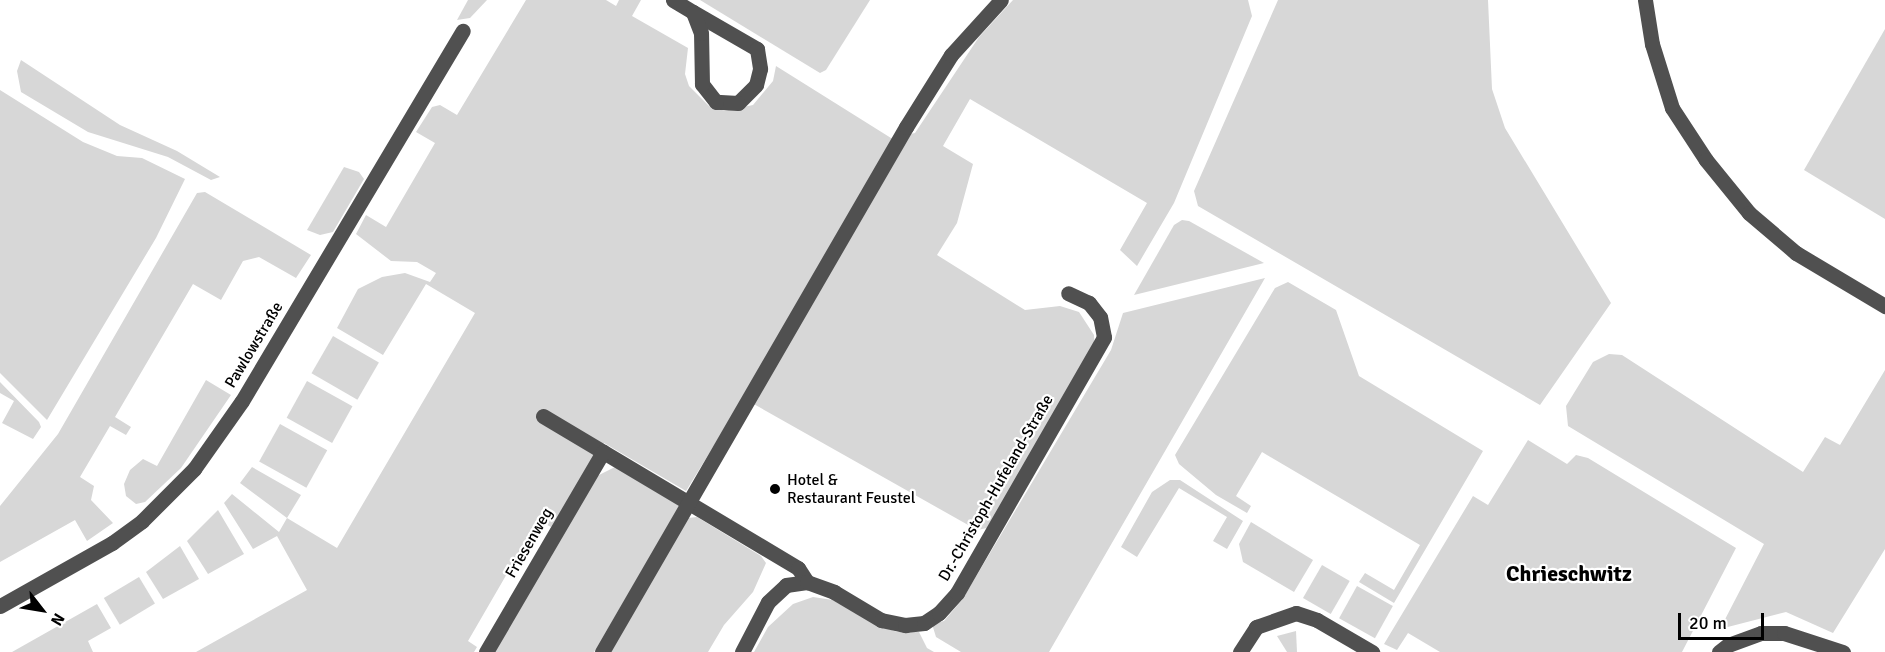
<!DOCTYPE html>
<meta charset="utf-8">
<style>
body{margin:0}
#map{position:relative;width:1885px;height:652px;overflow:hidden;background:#fff;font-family:Signika,sans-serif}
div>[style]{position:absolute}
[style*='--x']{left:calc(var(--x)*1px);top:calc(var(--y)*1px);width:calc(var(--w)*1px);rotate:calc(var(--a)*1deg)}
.green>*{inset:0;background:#d7d7d7;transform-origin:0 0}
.minor>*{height:15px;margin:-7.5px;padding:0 7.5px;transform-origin:7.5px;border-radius:7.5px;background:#505050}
.dots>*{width:16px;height:16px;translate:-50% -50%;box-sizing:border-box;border:3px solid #fff;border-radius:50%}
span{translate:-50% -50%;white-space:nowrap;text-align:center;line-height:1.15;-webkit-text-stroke:4.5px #fff;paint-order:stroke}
.street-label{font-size:16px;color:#000}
.poi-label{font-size:16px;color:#000}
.left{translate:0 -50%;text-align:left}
.district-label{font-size:22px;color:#000;font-weight:700}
.north{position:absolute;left:12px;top:580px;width:60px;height:60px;-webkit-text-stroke:4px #fff;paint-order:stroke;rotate:121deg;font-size:16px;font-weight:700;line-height:24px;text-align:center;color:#000}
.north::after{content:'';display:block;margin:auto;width:21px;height:27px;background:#000;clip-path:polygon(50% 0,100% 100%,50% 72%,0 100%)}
.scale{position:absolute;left:1678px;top:613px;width:86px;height:27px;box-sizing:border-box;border:3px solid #000;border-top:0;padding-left:8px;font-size:18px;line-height:21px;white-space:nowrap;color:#000;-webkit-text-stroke:4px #fff;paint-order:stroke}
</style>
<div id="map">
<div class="green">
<div style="clip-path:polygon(468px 0,487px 0,470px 18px,457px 20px)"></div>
<div style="clip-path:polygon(526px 0,606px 0,616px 6px,619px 0,641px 0,632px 16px,688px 48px,685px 74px,689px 86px,709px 106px,724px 111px,753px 105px,773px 81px,776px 66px,891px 138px,915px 133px,979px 37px,1013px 0,1248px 0,1252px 16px,1174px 203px,1137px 266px,1120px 250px,1147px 203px,970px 99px,943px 146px,973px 164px,957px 223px,937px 255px,1025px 310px,1060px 306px,1079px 312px,1094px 335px,1095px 355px,987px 528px,977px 530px,743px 398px,686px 491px,604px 443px,551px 527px,538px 520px,468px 641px,477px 647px,474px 652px,196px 652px,307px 590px,277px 536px,253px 549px,224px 503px,232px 494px,279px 532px,287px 518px,240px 483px,252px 467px,301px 495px,287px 518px,337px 548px,475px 313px,426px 284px,383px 355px,337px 328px,358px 289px,382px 277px,405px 273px,430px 282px,436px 273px,417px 262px,391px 261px,356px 234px,366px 215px,386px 227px,435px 143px,416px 132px,432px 107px,440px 105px,457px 115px)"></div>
<div style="clip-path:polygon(700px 0,870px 0,826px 70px,820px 73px)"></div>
<div style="clip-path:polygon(1278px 0,1488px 0,1492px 89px,1505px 128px,1611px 303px,1540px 405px,1198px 206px,1194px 191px)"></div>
<div style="clip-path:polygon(1885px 29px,1885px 219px,1804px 170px)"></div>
<div style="clip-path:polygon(21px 60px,120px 125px,177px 151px,220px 177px,211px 180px,168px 157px,88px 132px,21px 92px,17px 71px)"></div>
<div style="clip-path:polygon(0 90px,83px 142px,117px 156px,142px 158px,185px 179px,156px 238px,47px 420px,0 373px)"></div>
<div style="clip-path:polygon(344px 167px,359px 172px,364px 179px,333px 232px,320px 235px,307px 230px)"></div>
<div style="clip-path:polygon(205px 192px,311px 255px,296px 278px,259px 257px,243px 261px,221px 300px,193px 284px,115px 417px,131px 427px,126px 435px,110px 426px,80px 477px,94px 486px,91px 500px,113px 523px,87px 541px,75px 520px,0 562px,0 506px,58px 434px,197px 193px)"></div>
<div style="clip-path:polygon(1182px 220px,1189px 221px,1264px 263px,1134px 295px,1174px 225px)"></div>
<div style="clip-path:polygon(1265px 278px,1049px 652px,961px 652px,936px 637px,932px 624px,944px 621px,962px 600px,1111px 350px,1123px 313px)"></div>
<div style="clip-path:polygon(1288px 282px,1336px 310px,1359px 376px,1483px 451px,1394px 603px,1359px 582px,1365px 573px,1394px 590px,1420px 545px,1262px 452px,1236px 496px,1251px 506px,1247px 513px,1216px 495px,1179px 464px,1175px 455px,1275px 288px)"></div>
<div style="left:333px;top:336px;width:53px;height:43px;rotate:30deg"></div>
<div style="clip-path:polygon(1609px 354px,1622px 355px,1803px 472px,1825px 437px,1840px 445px,1885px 370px,1885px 549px,1833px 633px,1786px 612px,1720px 629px,1764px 544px,1568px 426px,1566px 406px,1593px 362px)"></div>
<div style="clip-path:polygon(206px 380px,231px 395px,181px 468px,145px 502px,136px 504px,126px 496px,124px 484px,130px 470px,143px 459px,157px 466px)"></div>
<div style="left:307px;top:381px;width:52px;height:42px;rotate:29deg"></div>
<div style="clip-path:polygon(0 382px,39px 422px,41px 427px,33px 439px,2px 423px,14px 401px,0 393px)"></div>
<div style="left:280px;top:424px;width:54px;height:43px;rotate:29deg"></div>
<div style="clip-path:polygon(1528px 440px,1567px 464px,1576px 455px,1588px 458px,1736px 548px,1682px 652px,1440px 652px,1408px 633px,1397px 650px,1384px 644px,1473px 496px,1488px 505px)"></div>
<div style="clip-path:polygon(615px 467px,680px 506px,594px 652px,492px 652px,597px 476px)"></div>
<div style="clip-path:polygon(1170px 480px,1180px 480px,1243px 521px,1227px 549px,1213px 541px,1227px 517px,1179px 488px,1137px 557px,1121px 547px,1152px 492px)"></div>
<div style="clip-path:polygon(218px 510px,244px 554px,208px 574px,187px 541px)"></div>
<div style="clip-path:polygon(697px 517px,761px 556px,766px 563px,753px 592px,724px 625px,708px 652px,609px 652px,688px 518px)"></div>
<div style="clip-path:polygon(1251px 522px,1313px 560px,1294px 592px,1243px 562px,1239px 544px)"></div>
<div style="clip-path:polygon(180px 546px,199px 579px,163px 599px,146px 572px)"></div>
<div style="left:1322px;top:565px;width:32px;height:38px;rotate:30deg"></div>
<div style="left:139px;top:577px;width:31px;height:41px;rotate:59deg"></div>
<div style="left:1357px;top:586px;width:41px;height:37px;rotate:29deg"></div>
<div style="clip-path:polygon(813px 597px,833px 600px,872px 623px,897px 632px,919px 632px,927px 648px,934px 652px,754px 652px,768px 627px,793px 604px)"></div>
<div style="clip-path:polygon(97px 604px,111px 628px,88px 641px,93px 652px,12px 652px)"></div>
<div style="clip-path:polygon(1296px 631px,1297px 652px,1287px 652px,1277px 636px)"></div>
</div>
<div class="minor">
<div style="--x:673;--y:0;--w:23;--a:31"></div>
<div style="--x:1645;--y:0;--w:45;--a:81"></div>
<div style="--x:1652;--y:44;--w:67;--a:72.6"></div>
<div style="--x:1672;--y:108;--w:62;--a:56.8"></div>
<div style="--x:1706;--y:160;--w:68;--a:50.9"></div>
<div style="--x:1749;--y:213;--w:62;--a:40.4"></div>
<div style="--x:1796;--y:253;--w:104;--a:30.8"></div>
<div style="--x:693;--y:12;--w:74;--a:30"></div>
<div style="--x:757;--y:49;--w:20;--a:81"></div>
<div style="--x:760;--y:69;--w:16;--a:104"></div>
<div style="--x:756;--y:85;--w:25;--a:135"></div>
<div style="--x:738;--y:103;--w:22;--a:-177"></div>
<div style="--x:716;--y:102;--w:23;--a:-128"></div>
<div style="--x:702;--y:84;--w:51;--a:-91.1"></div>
<div style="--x:701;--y:33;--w:22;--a:-111"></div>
<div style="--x:543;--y:416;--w:297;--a:30.8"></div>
<div style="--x:798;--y:568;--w:17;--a:57"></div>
<div style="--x:0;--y:606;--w:129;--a:-29.4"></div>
<div style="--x:112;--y:543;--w:37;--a:-36"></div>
<div style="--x:142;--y:521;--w:74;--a:-45"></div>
<div style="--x:194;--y:469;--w:83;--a:-54.8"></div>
<div style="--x:242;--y:401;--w:431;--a:-59.2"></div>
<div style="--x:486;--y:652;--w:232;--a:-59.7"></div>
<div style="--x:602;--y:652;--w:607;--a:-59.93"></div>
<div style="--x:906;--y:127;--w:85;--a:-58"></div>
<div style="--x:951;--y:55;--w:74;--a:-47.7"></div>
<div style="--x:742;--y:652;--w:56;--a:-62.5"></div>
<div style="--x:768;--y:602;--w:25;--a:-43"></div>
<div style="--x:786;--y:585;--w:21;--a:-8"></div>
<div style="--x:807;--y:582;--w:29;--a:20"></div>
<div style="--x:834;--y:592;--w:55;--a:30.8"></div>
<div style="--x:881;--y:620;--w:25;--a:12"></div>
<div style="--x:905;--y:625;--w:19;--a:-6"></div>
<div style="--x:924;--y:623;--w:18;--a:-34"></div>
<div style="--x:939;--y:613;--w:27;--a:-48"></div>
<div style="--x:957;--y:593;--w:295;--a:-60.1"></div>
<div style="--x:1104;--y:337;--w:20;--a:-101"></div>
<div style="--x:1100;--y:317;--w:18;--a:-128"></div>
<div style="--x:1089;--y:303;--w:23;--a:-155"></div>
<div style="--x:1240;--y:652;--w:30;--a:-57"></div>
<div style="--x:1256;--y:627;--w:42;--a:-19.3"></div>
<div style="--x:1296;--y:613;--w:22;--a:18"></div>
<div style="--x:1317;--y:620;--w:64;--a:30.2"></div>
<div style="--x:1719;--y:652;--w:11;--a:-38"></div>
<div style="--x:1728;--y:645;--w:35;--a:-20"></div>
<div style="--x:1761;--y:633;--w:23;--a:0"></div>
<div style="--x:1784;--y:633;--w:62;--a:17.9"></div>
</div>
<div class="dots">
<div style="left:775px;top:489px;background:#000"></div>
</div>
<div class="street-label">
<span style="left:254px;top:345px;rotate:-59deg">Pawlowstraße</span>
<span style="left:996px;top:488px;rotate:-60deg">Dr.-Christoph-Hufeland-Straße</span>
<span style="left:529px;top:543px;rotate:-60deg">Friesenweg</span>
</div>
<div class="poi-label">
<span class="left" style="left:787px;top:489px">Hotel &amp;<br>Restaurant Feustel</span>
</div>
<div class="district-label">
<span style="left:1569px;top:574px">Chrieschwitz</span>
</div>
<div class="north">N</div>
<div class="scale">20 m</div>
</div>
